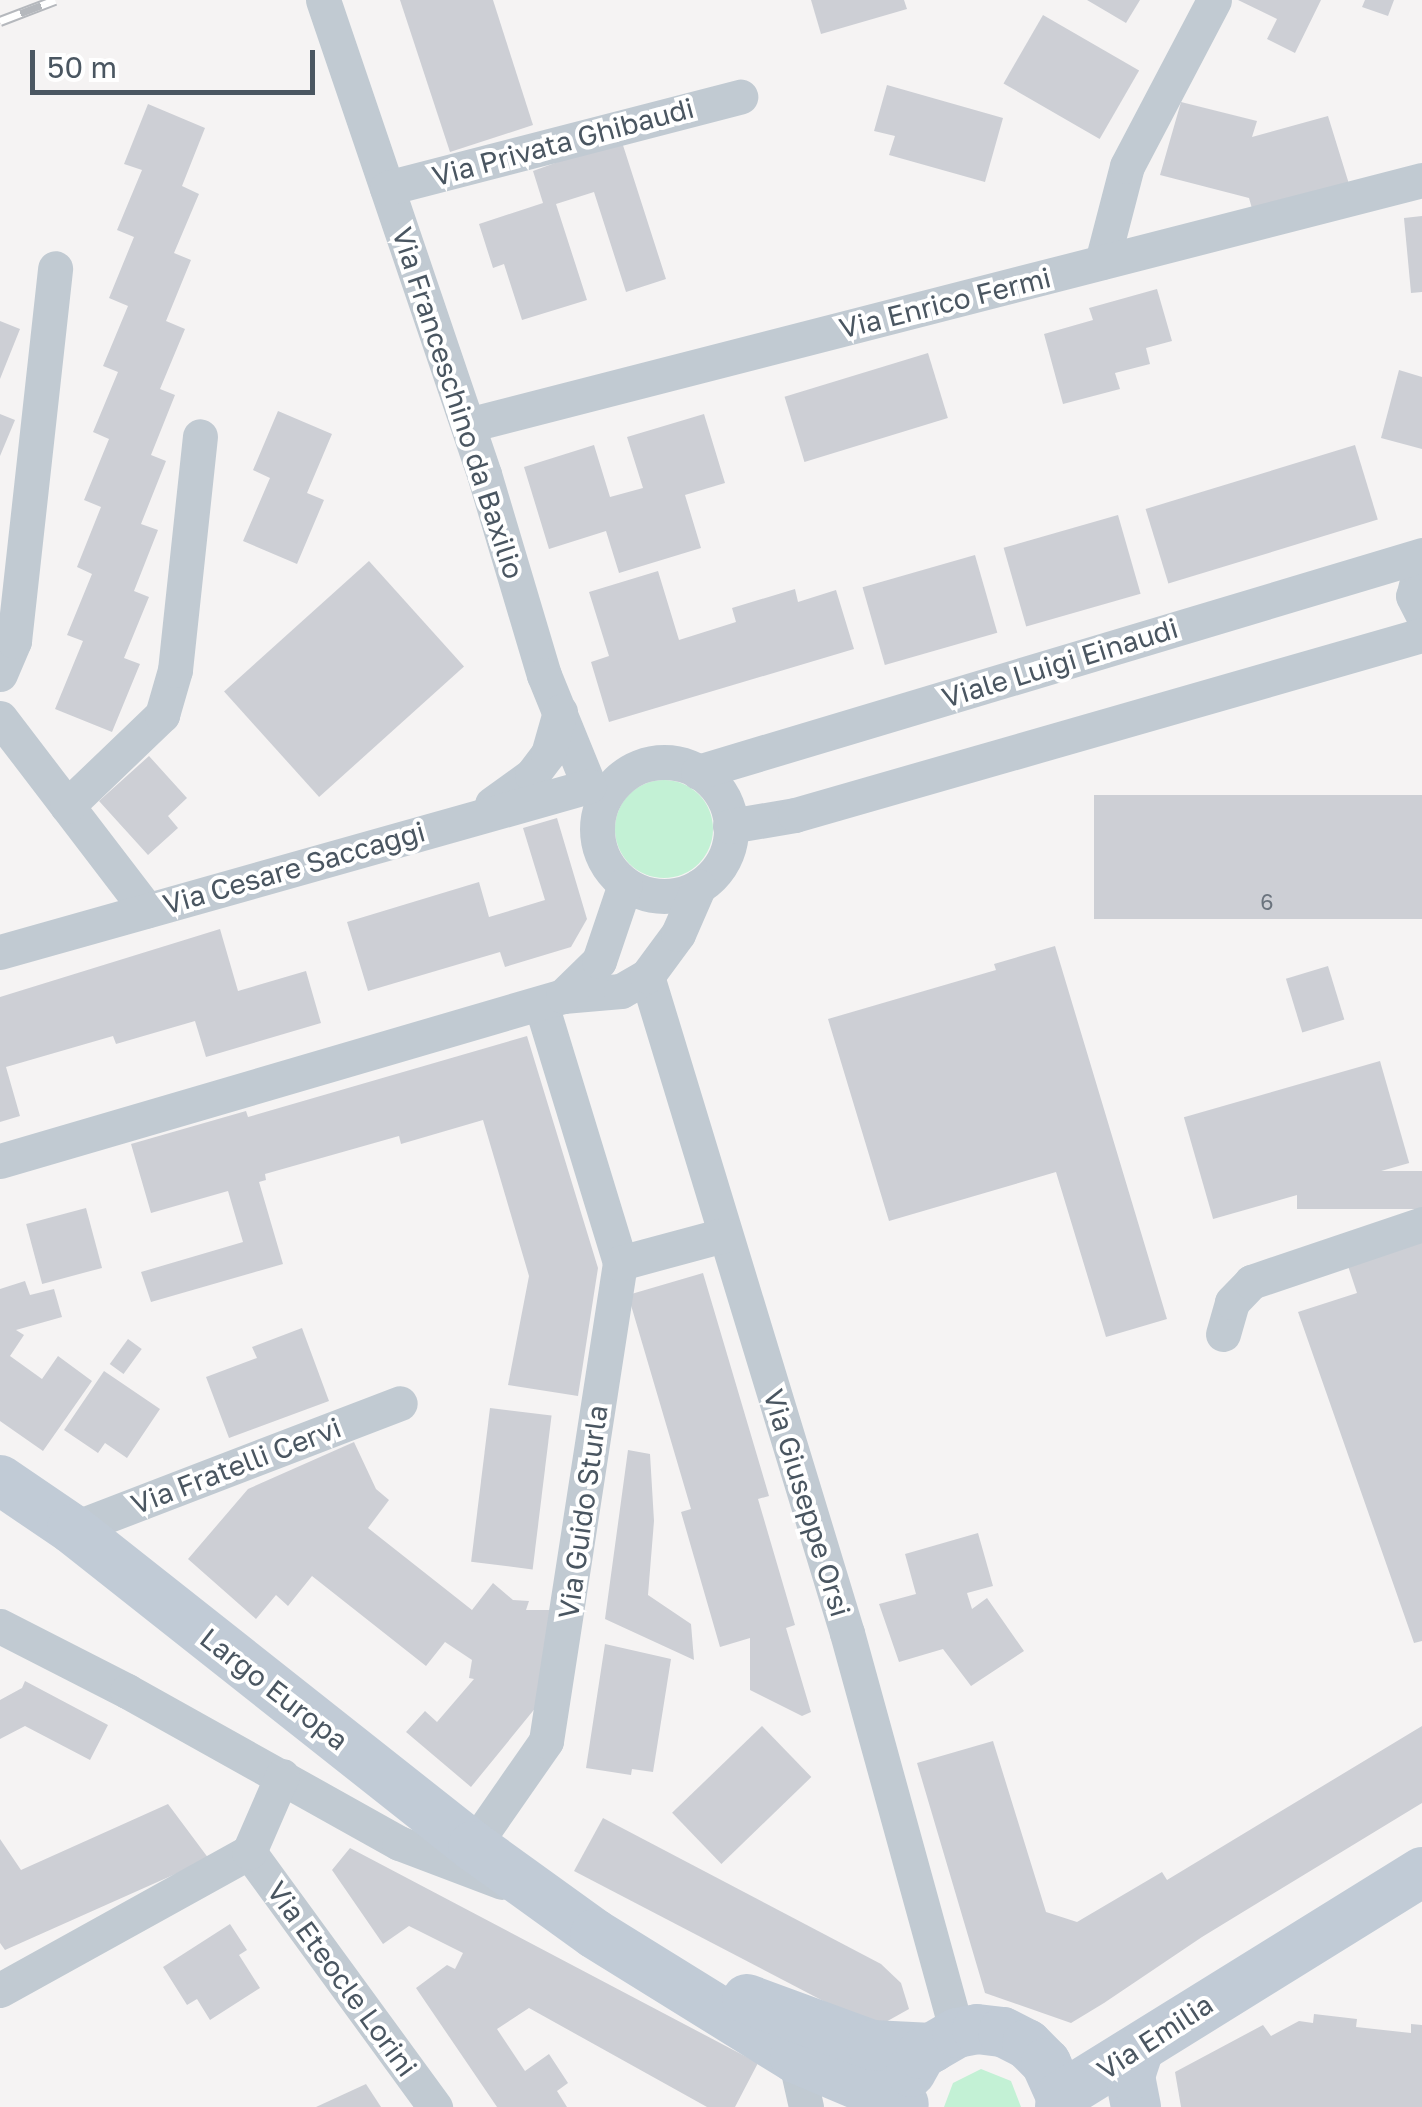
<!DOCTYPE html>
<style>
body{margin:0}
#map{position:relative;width:1422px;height:2107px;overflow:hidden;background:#f5f3f3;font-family:"Golos Text",sans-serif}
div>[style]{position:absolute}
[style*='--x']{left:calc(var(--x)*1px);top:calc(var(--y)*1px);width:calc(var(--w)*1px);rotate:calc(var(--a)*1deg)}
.green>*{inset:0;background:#c3f1d5}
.round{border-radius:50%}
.building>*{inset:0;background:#cdcfd5;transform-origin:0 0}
.street>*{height:35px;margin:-17.5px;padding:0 17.5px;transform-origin:17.5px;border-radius:17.5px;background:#c1cad2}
.street>.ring{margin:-17.5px;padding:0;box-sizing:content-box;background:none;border:35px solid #c1cad2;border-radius:50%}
.secondary>*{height:50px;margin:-25px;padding:0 25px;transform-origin:25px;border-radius:25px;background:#c1cbd6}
.rail>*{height:11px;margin-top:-5.5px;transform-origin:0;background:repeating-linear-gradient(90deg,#fff 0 22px,#b5b8bd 0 44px);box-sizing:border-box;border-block:2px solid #b5b8bd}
span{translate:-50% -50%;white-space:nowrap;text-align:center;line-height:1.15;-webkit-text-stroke:8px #fff;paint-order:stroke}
.number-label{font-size:22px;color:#6b747e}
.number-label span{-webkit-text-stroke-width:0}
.street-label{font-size:28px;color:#4a5661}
.scale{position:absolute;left:30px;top:50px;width:285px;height:45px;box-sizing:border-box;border:5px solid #4a5661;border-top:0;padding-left:12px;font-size:30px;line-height:35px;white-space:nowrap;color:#4a5661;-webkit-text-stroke:8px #fff;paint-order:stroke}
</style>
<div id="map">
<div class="green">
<div class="round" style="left:615px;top:780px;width:98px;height:98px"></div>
<div style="clip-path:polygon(981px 2069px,1011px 2081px,1021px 2107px,944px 2107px,953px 2083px)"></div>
</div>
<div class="building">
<div style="clip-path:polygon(400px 0,493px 0,533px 125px,450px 152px)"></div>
<div style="clip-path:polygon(811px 0,904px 0,907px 9px,821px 34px)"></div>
<div style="clip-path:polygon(1087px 0,1140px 0,1126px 23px)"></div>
<div style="clip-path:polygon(1238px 0,1321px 0,1295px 53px,1267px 39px,1277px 19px)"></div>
<div style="clip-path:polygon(1365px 0,1394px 0,1388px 16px,1362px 7px)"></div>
<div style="left:1043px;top:15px;width:111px;height:79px;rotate:30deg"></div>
<div style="clip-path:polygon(887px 85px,1003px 118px,985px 182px,889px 155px,895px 136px,874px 131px)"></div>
<div style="clip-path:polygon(1181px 102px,1257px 121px,1252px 137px,1328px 116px,1349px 184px,1253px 212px,1249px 198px,1160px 175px)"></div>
<div style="clip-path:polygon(148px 104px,205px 128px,182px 186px,199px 194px,174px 253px,191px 260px,166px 321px,185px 329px,160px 389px,175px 395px,151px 455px,166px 461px,141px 524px,158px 530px,134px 591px,149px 597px,124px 658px,140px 664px,112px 732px,55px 709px,83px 641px,67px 635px,92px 574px,77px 567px,101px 507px,84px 500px,109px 439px,93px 432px,118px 372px,103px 366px,128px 306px,109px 298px,134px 237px,117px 230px,142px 170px,124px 164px)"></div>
<div style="clip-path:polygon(621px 139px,666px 279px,626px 292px,594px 192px,556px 204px,587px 300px,522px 320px,504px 264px,493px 268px,479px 224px,543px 203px,533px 171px)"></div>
<div style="clip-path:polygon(1422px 216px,1422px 292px,1411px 293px,1404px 218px)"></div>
<div style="clip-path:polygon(1157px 289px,1172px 341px,1146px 348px,1150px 364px,1115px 373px,1120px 389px,1063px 404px,1044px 334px,1093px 320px,1089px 308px)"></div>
<div style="clip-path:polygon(0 321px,20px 329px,0 379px)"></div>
<div style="left:928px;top:353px;width:68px;height:150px;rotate:73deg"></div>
<div style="clip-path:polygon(1399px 370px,1422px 377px,1422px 449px,1381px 438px)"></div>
<div style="clip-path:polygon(278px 411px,332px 434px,307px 493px,324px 500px,297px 564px,243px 541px,270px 478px,253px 470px)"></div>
<div style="clip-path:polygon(0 414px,15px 420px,0 456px)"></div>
<div style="clip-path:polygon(704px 414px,725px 483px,685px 495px,701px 548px,619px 573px,606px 531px,549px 549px,524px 467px,594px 445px,610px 497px,643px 488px,627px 437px)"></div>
<div style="left:1355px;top:445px;width:78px;height:219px;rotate:73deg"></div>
<div style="left:1118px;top:515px;width:82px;height:119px;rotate:74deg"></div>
<div style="left:975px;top:555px;width:81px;height:117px;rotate:74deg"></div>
<div style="left:369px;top:561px;width:142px;height:195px;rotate:48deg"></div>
<div style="clip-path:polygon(658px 571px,679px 640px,736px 622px,732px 608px,795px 589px,798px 602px,836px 590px,854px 649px,609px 722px,591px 662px,609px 656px,589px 592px)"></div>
<div style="clip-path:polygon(149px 756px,187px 798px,168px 816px,178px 828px,148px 855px,99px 801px)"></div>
<div style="left:1422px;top:795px;width:124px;height:328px;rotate:90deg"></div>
<div style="clip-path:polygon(557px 818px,587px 919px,571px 947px,505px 967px,500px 952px,368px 991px,347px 922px,479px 882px,489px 917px,545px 900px,523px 828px)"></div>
<div style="clip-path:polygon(220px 929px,238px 991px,306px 971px,321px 1023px,206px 1057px,195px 1021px,116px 1044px,113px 1036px,6px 1067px,20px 1116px,0 1122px,0 997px)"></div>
<div style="clip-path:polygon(1055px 946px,1167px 1319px,1106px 1337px,1056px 1172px,889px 1221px,828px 1019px,996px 970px,994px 964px)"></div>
<div style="left:1328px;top:966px;width:56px;height:44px;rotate:73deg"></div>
<div style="clip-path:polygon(527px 1036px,598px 1268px,578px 1396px,508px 1385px,529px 1276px,483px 1120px,401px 1144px,399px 1136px,265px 1174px,266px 1180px,259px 1182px,283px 1264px,151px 1302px,141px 1272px,243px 1242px,228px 1191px,151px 1213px,131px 1144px,246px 1111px,248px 1117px)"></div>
<div style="left:1380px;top:1061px;width:106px;height:204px;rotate:74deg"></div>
<div style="left:1422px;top:1171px;width:38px;height:125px;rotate:90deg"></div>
<div style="left:86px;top:1208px;width:62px;height:62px;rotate:75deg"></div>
<div style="clip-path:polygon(1422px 1242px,1422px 1641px,1414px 1643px,1298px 1312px,1357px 1293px,1347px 1263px)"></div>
<div style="clip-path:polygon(703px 1273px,769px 1496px,758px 1499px,795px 1625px,786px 1628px,811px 1712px,802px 1716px,750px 1690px,750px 1638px,720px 1647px,681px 1512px,691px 1509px,628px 1295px)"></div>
<div style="clip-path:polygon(25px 1281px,30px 1295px,54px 1289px,62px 1317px,16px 1330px,24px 1335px,10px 1356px,42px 1379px,58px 1356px,92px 1381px,43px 1451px,0 1421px,0 1289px)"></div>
<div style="clip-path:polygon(302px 1328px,329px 1401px,229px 1438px,206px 1377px,257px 1358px,252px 1347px)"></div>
<div style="left:128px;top:1339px;width:17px;height:31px;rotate:36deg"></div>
<div style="clip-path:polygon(104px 1371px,160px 1409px,127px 1458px,105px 1443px,98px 1453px,64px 1430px)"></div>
<div style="left:490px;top:1408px;width:62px;height:155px;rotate:7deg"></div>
<div style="clip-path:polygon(354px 1442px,376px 1489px,389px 1500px,368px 1528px,472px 1610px,493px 1583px,513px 1600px,529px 1601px,526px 1610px,551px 1610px,537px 1706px,471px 1787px,406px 1732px,425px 1711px,437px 1722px,474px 1679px,469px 1678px,472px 1660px,445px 1642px,426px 1666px,312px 1576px,288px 1606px,276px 1595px,256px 1619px,188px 1559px,248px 1489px)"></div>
<div style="clip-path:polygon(628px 1450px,650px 1454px,654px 1521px,648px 1595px,691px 1624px,694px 1660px,605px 1619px)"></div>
<div style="clip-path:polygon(978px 1533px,993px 1586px,967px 1593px,972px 1609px,987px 1598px,1024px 1651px,971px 1686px,943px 1649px,899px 1662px,879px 1604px,916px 1594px,905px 1554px)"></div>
<div style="clip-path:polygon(605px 1644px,671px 1659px,653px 1772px,632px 1769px,631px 1775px,586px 1768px)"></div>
<div style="clip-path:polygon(25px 1681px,108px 1725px,90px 1760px,25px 1726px,0 1739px,0 1700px,22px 1688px)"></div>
<div style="left:762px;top:1726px;width:71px;height:125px;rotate:46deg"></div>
<div style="clip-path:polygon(1422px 1726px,1422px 1803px,1202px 1937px,1104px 2003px,1071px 2023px,985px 1993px,917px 1763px,993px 1741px,1046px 1912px,1077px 1922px,1162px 1872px,1167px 1880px)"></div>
<div style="clip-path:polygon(168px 1804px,209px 1859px,5px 1950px,0 1943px,0 1839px,21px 1870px)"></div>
<div style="clip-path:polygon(603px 1818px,881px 1964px,901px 1983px,909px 2009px,875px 2028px,574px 1871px)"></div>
<div style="clip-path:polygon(350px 1848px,758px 2063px,735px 2107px,707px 2107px,529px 2008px,497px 2029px,525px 2071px,549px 2054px,568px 2083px,557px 2091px,567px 2107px,497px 2107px,416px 1988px,447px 1965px,455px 1969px,463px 1953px,409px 1926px,383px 1944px,332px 1870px)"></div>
<div style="clip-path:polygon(230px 1924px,247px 1950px,239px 1955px,260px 1988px,210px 2020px,197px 1999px,187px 2005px,163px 1967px)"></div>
<div style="clip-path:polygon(1314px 2014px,1357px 2019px,1356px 2027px,1411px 2033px,1411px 2024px,1422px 2025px,1422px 2107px,1181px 2107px,1175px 2072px,1263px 2025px,1271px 2036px,1299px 2021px,1313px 2023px)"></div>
<div style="clip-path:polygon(366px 2084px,381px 2107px,316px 2107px)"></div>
</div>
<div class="street">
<div style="--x:323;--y:0;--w:501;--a:71.24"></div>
<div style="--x:484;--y:474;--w:210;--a:73.4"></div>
<div style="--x:544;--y:675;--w:120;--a:67.9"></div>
<div style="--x:589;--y:786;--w:19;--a:39"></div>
<div style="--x:387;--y:188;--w:365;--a:-14.5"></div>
<div style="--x:1102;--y:262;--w:99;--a:-75.4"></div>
<div style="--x:1127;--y:166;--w:187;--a:-62.3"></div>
<div style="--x:468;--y:425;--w:985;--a:-14.4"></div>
<div style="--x:1422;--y:561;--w:36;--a:104"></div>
<div style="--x:1413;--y:596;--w:20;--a:63"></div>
<div style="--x:0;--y:674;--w:36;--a:-67"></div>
<div style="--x:14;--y:641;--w:375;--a:-83.7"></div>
<div style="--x:0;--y:718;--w:242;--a:52.6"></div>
<div class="ring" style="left:597px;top:762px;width:99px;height:99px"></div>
<div style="--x:698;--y:772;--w:756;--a:-16.68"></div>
<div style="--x:492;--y:804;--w:49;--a:-35.9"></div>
<div style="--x:532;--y:775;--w:26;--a:-53"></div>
<div style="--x:548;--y:754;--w:44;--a:-74.1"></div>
<div style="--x:67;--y:806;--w:132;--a:-43.8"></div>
<div style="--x:162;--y:715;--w:47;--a:-73.9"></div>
<div style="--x:175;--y:670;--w:235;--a:-83.9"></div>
<div style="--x:730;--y:826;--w:66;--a:-9.6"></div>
<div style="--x:795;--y:815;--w:652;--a:-16.02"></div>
<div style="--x:0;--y:952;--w:612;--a:-15.74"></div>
<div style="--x:647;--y:976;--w:687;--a:73.07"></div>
<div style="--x:847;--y:1633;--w:415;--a:74.6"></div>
<div style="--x:563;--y:996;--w:58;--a:-4.9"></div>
<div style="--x:621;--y:991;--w:30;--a:-30"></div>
<div style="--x:647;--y:976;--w:52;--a:-53.6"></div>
<div style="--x:678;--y:934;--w:52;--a:-66.4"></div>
<div style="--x:541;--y:1004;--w:271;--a:73"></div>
<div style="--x:0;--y:1161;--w:587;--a:-16.33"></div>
<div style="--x:563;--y:996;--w:50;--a:-44.2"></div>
<div style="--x:599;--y:961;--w:81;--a:-71.3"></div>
<div style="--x:1223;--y:1334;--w:33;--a:-74"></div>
<div style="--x:1232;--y:1302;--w:28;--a:-46"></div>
<div style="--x:1251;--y:1282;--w:181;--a:-18.7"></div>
<div style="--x:72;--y:1529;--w:351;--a:-21"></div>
<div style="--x:0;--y:1626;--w:143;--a:27.1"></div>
<div style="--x:127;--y:1691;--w:312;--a:29.2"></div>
<div style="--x:399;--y:1843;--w:110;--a:20.7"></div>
<div style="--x:473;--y:1846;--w:128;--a:-55.2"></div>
<div style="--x:546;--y:1741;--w:484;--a:-81.2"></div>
<div style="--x:620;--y:1263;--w:108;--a:-15.1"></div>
<div style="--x:249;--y:1852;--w:316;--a:53.9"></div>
<div style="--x:0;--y:1990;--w:285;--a:-29"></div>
<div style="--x:249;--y:1852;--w:83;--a:-66.5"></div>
<div style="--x:795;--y:2058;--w:50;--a:77.3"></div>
</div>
<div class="secondary">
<div style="--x:0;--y:1480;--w:87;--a:34.2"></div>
<div style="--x:72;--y:1529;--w:511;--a:38.33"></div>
<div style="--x:473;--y:1846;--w:150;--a:35.8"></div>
<div style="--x:595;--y:1934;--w:235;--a:31.8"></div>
<div style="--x:795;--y:2058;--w:118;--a:22.9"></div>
<div style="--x:747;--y:1999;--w:133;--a:20.2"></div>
<div style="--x:872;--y:2045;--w:60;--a:2.9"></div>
<div style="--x:911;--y:2072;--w:21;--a:-61"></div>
<div style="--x:921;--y:2054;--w:42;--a:-30.3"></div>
<div style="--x:957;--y:2033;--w:20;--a:-11"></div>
<div style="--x:977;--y:2029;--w:26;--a:7"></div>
<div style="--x:1003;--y:2032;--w:27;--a:27"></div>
<div style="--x:1027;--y:2044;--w:27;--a:45"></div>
<div style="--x:1046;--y:2063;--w:36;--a:66"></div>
<div style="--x:1061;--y:2096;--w:11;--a:95"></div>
<div style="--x:1061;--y:2096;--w:425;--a:-31.8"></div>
<div style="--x:1136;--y:2107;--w:32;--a:-101"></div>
<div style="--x:1130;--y:2076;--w:25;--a:-72"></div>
</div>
<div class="rail">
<div style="--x:0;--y:21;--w:59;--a:-20.9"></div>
</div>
<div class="number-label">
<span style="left:1267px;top:902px">6</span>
</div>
<div class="street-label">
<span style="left:563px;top:142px;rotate:-15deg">Via Privata Ghibaudi</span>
<span style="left:945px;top:303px;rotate:-14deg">Via Enrico Fermi</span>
<span style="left:458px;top:403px;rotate:72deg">Via Franceschino da Baxilio</span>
<span style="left:1060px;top:663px;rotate:-17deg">Viale Luigi Einaudi</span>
<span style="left:294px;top:868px;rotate:-16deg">Via Cesare Saccaggi</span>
<span style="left:236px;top:1466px;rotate:-21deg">Via Fratelli Cervi</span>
<span style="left:807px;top:1503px;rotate:73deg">Via Giuseppe Orsi</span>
<span style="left:583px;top:1512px;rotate:-82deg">Via Guido Sturla</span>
<span style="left:274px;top:1689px;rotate:38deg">Largo Europa</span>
<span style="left:342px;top:1979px;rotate:54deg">Via Eteocle Lorini</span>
<span style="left:1155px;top:2037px;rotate:-33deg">Via Emilia</span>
</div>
<div class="scale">50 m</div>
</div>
